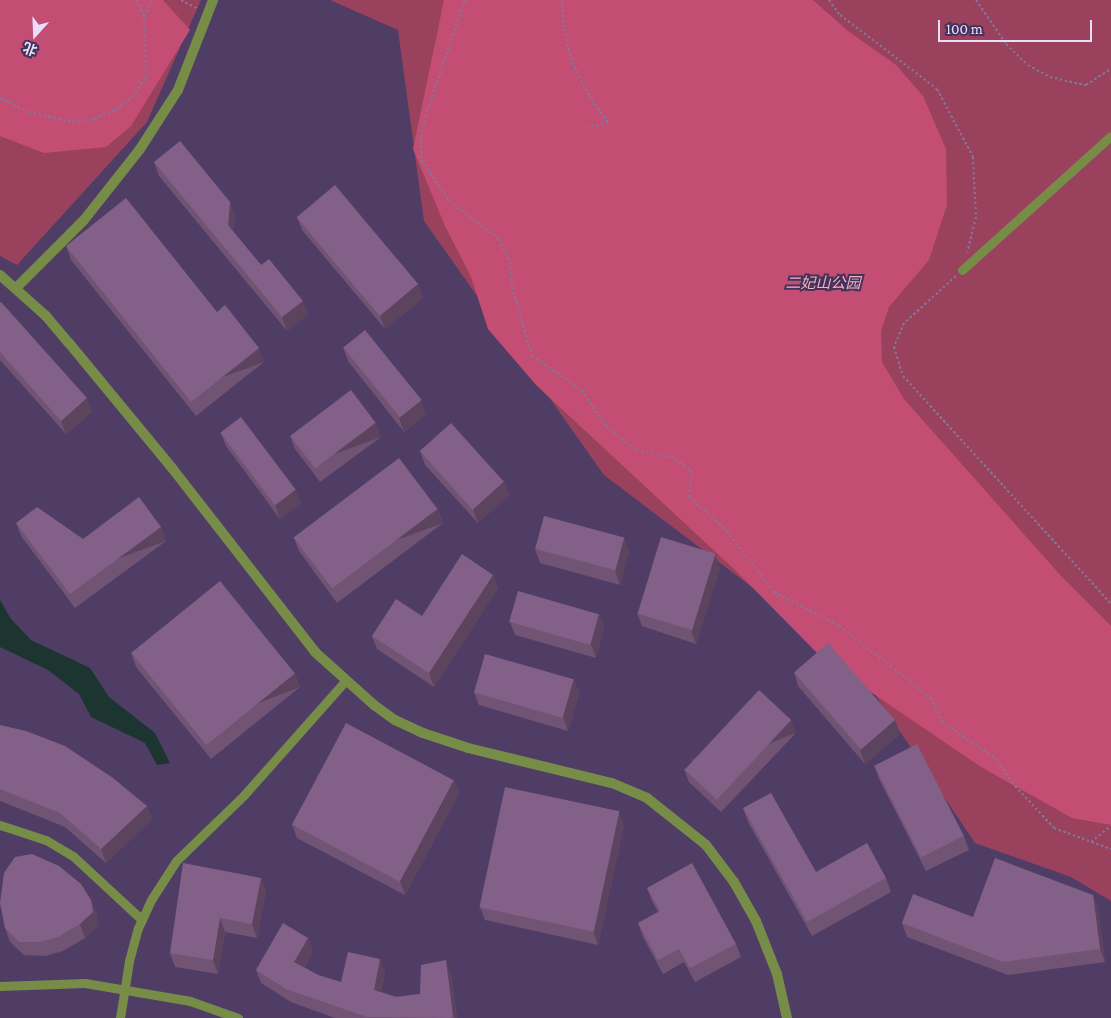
<!DOCTYPE html>
<meta charset="utf-8">
<style>
body{margin:0}
#map{position:relative;width:1111px;height:1018px;overflow:hidden;background:#4f3d66;font-family:"Crimson Pro","Noto Sans SC",serif}
div>[style]{position:absolute}
[style*='--x']{left:calc(var(--x)*1px);top:calc(var(--y)*1px);width:calc(var(--w)*1px);rotate:calc(var(--a)*1deg)}
.green>*{inset:0;background:#9a425d}
.forest>*{inset:0;background:#c44d73}
.water>*{inset:0;background:#1d3531}
.path>*{height:2px;margin-top:-1px;transform-origin:0;background:repeating-linear-gradient(90deg,#847599 0 2.5px,transparent 0 5px)}
.minor>*{height:9px;margin:-4.5px;padding:0 4.5px;transform-origin:4.5px;border-radius:4.5px;background:#778c47}
.tertiary>*{height:10px;margin:-5px;padding:0 5px;transform-origin:5px;border-radius:5px;background:#778c47}
.wall>*{inset:0;background:#715374}
.shaded-wall>*{inset:0;background:#5c435e;transform-origin:0 0}
.building>*{inset:0;background:#836087;transform-origin:0 0}
span{translate:-50% -50%;white-space:nowrap;text-align:center;line-height:1.15;-webkit-text-stroke:4px #44325b;paint-order:stroke}
.park-label{font-size:15px;color:#f0b2c1;font-style:italic}
.north{position:absolute;left:10px;top:10px;width:50px;height:50px;-webkit-text-stroke:4px #44325b;paint-order:stroke;rotate:200deg;font-size:14px;font-weight:700;line-height:20px;text-align:center;color:#e9dff9}
.north::after{content:'';display:block;margin:auto;width:18px;height:22px;background:#e9dff9;clip-path:polygon(50% 0,100% 100%,50% 72%,0 100%)}
.scale{position:absolute;left:938px;top:20px;width:154px;height:22px;box-sizing:border-box;border:2px solid #e9dff9;border-top:0;padding-left:6px;font-size:15px;line-height:18px;white-space:nowrap;color:#e9dff9;-webkit-text-stroke:4px #44325b;paint-order:stroke}
</style>
<div id="map">
<div class="green">
<div style="clip-path:polygon(0 0,201px 0,147px 122px,17px 265px,0 256px)"></div>
<div style="clip-path:polygon(330px 0,1111px 0,1111px 901px,1071px 877px,975px 843px,856px 666px,604px 475px,424px 221px,398px 30px)"></div>
</div>
<div class="forest">
<div style="clip-path:polygon(0 0,163px 0,190px 30px,131px 126px,106px 147px,44px 153px,0 136px)"></div>
<div style="clip-path:polygon(444px 0,813px 0,848px 31px,896px 65px,923px 96px,946px 149px,947px 205px,929px 260px,889px 307px,881px 331px,882px 362px,904px 399px,1062px 577px,1111px 626px,1111px 825px,1072px 818px,981px 767px,825px 661px,735px 570px,536px 385px,488px 329px,471px 277px,445px 226px,413px 149px)"></div>
</div>
<div class="water">
<div style="clip-path:polygon(0 600px,11px 619px,31px 640px,90px 668px,109px 697px,155px 733px,170px 763px,157px 765px,145px 743px,91px 717px,79px 694px,48px 670px,0 647px)"></div>
</div>
<div class="path">
<div style="--x:137;--y:0;--w:18;--a:68"></div>
<div style="--x:181;--y:0;--w:20;--a:27"></div>
<div style="--x:465;--y:0;--w:121;--a:108.7"></div>
<div style="--x:426;--y:115;--w:22;--a:103"></div>
<div style="--x:421;--y:136;--w:24;--a:88"></div>
<div style="--x:422;--y:160;--w:49;--a:56.6"></div>
<div style="--x:449;--y:201;--w:63;--a:37.2"></div>
<div style="--x:499;--y:239;--w:25;--a:64"></div>
<div style="--x:510;--y:262;--w:25;--a:85"></div>
<div style="--x:512;--y:287;--w:72;--a:73.8"></div>
<div style="--x:532;--y:356;--w:60;--a:34.2"></div>
<div style="--x:582;--y:390;--w:43;--a:56.3"></div>
<div style="--x:606;--y:426;--w:38;--a:39"></div>
<div style="--x:636;--y:450;--w:36;--a:11"></div>
<div style="--x:671;--y:457;--w:24;--a:33"></div>
<div style="--x:691;--y:470;--w:27;--a:94"></div>
<div style="--x:689;--y:497;--w:51;--a:41.8"></div>
<div style="--x:727;--y:531;--w:77;--a:52.4"></div>
<div style="--x:774;--y:592;--w:73;--a:27.6"></div>
<div style="--x:839;--y:626;--w:117;--a:38"></div>
<div style="--x:931;--y:698;--w:26;--a:65"></div>
<div style="--x:942;--y:722;--w:63;--a:33.9"></div>
<div style="--x:994;--y:757;--w:36;--a:54"></div>
<div style="--x:1015;--y:786;--w:57;--a:47.1"></div>
<div style="--x:1054;--y:828;--w:61;--a:20.2"></div>
<div style="--x:562;--y:0;--w:29;--a:86"></div>
<div style="--x:564;--y:29;--w:34;--a:76"></div>
<div style="--x:572;--y:62;--w:38;--a:63"></div>
<div style="--x:589;--y:96;--w:32;--a:54"></div>
<div style="--x:608;--y:122;--w:22;--a:164"></div>
<div style="--x:829;--y:0;--w:19;--a:54"></div>
<div style="--x:840;--y:15;--w:122;--a:37.3"></div>
<div style="--x:937;--y:89;--w:77;--a:62.1"></div>
<div style="--x:973;--y:157;--w:60;--a:87.1"></div>
<div style="--x:976;--y:217;--w:36;--a:104"></div>
<div style="--x:976;--y:0;--w:53;--a:55.7"></div>
<div style="--x:1006;--y:44;--w:30;--a:44"></div>
<div style="--x:1028;--y:65;--w:25;--a:29"></div>
<div style="--x:1050;--y:77;--w:37;--a:13"></div>
<div style="--x:1086;--y:85;--w:30;--a:-33"></div>
<div style="--x:0;--y:98;--w:32;--a:26"></div>
<div style="--x:29;--y:112;--w:44;--a:13.1"></div>
<div style="--x:72;--y:122;--w:22;--a:-8"></div>
<div style="--x:94;--y:119;--w:24;--a:-24"></div>
<div style="--x:116;--y:109;--w:21;--a:-35"></div>
<div style="--x:133;--y:97;--w:24;--a:-57"></div>
<div style="--x:146;--y:77;--w:60;--a:-91.9"></div>
<div style="--x:144;--y:17;--w:19;--a:-65"></div>
<div style="--x:956;--y:276;--w:70;--a:137.9"></div>
<div style="--x:904;--y:323;--w:26;--a:113"></div>
<div style="--x:894;--y:347;--w:30;--a:73"></div>
<div style="--x:903;--y:376;--w:309;--a:47.6"></div>
<div style="--x:1091;--y:842;--w:26;--a:-39"></div>
</div>
<div class="minor">
<div style="--x:962;--y:270;--w:200;--a:-42"></div>
<div style="--x:0;--y:825;--w:48;--a:18.1"></div>
<div style="--x:46;--y:840;--w:31;--a:31"></div>
<div style="--x:73;--y:856;--w:94;--a:42.8"></div>
<div style="--x:0;--y:986;--w:85;--a:-2"></div>
<div style="--x:85;--y:983;--w:107;--a:9.7"></div>
<div style="--x:190;--y:1001;--w:51;--a:19.5"></div>
<div style="--x:120;--y:1018;--w:58;--a:-81"></div>
<div style="--x:129;--y:961;--w:34;--a:-75"></div>
<div style="--x:138;--y:928;--w:31;--a:-65"></div>
<div style="--x:151;--y:900;--w:46;--a:-57.3"></div>
<div style="--x:176;--y:861;--w:95;--a:-44.1"></div>
<div style="--x:244;--y:795;--w:154;--a:-48.4"></div>
</div>
<div class="tertiary">
<div style="--x:0;--y:275;--w:62;--a:41.7"></div>
<div style="--x:46;--y:316;--w:35;--a:50"></div>
<div style="--x:69;--y:343;--w:162;--a:50.5"></div>
<div style="--x:172;--y:468;--w:233;--a:52.1"></div>
<div style="--x:315;--y:652;--w:79;--a:41.9"></div>
<div style="--x:374;--y:705;--w:26;--a:36"></div>
<div style="--x:395;--y:720;--w:31;--a:25"></div>
<div style="--x:423;--y:733;--w:47;--a:18.4"></div>
<div style="--x:468;--y:748;--w:148;--a:13.7"></div>
<div style="--x:612;--y:783;--w:38;--a:23"></div>
<div style="--x:647;--y:798;--w:75;--a:38.5"></div>
<div style="--x:706;--y:845;--w:46;--a:52.9"></div>
<div style="--x:734;--y:882;--w:45;--a:60.6"></div>
<div style="--x:756;--y:921;--w:57;--a:68.4"></div>
<div style="--x:777;--y:974;--w:45;--a:77.2"></div>
<div style="--x:16;--y:288;--w:96;--a:-45"></div>
<div style="--x:84;--y:220;--w:90;--a:-51.7"></div>
<div style="--x:140;--y:149;--w:70;--a:-57.2"></div>
<div style="--x:178;--y:90;--w:97;--a:-68.7"></div>
</div>
<div class="wall">
<div style="clip-path:polygon(154px 162px,230px 202px,235px 216px,233px 232px,261px 265px,308px 314px,287px 331px,159px 176px)"></div>
<div style="clip-path:polygon(297px 217px,418px 284px,423px 298px,385px 329px,302px 230px)"></div>
<div style="clip-path:polygon(66px 246px,217px 312px,264px 362px,196px 416px,71px 260px)"></div>
<div style="clip-path:polygon(0 303px,92px 412px,66px 434px,0 360px)"></div>
<div style="clip-path:polygon(343px 347px,426px 414px,404px 432px,348px 361px)"></div>
<div style="clip-path:polygon(221px 433px,301px 503px,280px 519px,226px 446px)"></div>
<div style="clip-path:polygon(290px 436px,381px 437px,320px 482px,295px 449px)"></div>
<div style="clip-path:polygon(420px 451px,504px 481px,509px 495px,478px 523px,425px 465px)"></div>
<div style="clip-path:polygon(438px 509px,443px 523px,337px 603px,299px 551px,294px 538px)"></div>
<div style="clip-path:polygon(16px 523px,83px 539px,161px 527px,166px 541px,75px 608px,21px 536px)"></div>
<div style="clip-path:polygon(624px 538px,629px 552px,620px 585px,540px 563px,535px 549px)"></div>
<div style="clip-path:polygon(720px 568px,696px 644px,642px 626px,637px 613px)"></div>
<div style="clip-path:polygon(493px 575px,498px 588px,434px 687px,377px 649px,372px 636px,422px 616px)"></div>
<div style="clip-path:polygon(599px 614px,604px 627px,596px 658px,515px 635px,510px 622px)"></div>
<div style="clip-path:polygon(131px 653px,295px 674px,300px 687px,211px 759px,136px 667px)"></div>
<div style="clip-path:polygon(794px 672px,895px 720px,900px 734px,865px 764px,798px 686px)"></div>
<div style="clip-path:polygon(574px 679px,579px 693px,568px 731px,479px 705px,474px 692px)"></div>
<div style="clip-path:polygon(0 725px,147px 806px,152px 819px,106px 863px,65px 827px,0 801px)"></div>
<div style="clip-path:polygon(796px 733px,721px 812px,689px 782px,684px 769px)"></div>
<div style="clip-path:polygon(874px 765px,964px 836px,969px 850px,926px 871px,879px 779px)"></div>
<div style="clip-path:polygon(454px 780px,459px 793px,405px 895px,297px 838px,292px 824px)"></div>
<div style="clip-path:polygon(743px 808px,816px 872px,886px 878px,891px 892px,812px 936px,748px 822px)"></div>
<div style="clip-path:polygon(624px 825px,598px 945px,485px 920px,480px 907px)"></div>
<div style="clip-path:polygon(261px 878px,266px 892px,257px 938px,225px 932px,218px 974px,175px 967px,170px 953px)"></div>
<div style="clip-path:polygon(647px 888px,736px 944px,741px 957px,695px 982px,684px 962px,663px 974px,643px 937px,638px 923px,658px 912px,652px 901px)"></div>
<div style="clip-path:polygon(1093px 895px,1098px 909px,1105px 962px,1008px 975px,907px 937px,902px 923px,973px 917px)"></div>
<div style="clip-path:polygon(91px 900px,96px 913px,98px 925px,85px 938px,63px 951px,45px 956px,24px 955px,10px 942px,5px 928px)"></div>
<div style="clip-path:polygon(308px 938px,313px 952px,304px 967px,318px 975px,341px 982px,380px 959px,385px 973px,381px 992px,396px 997px,420px 994px,451px 974px,457px 1018px,335px 1018px,291px 1002px,261px 983px,256px 970px)"></div>
</div>
<div class="shaded-wall">
<div style="clip-path:polygon(230px 202px,235px 216px,233px 238px,228px 225px)"></div>
<div style="clip-path:polygon(418px 284px,423px 298px,385px 329px,380px 316px)"></div>
<div style="clip-path:polygon(303px 301px,308px 314px,287px 331px,282px 317px)"></div>
<div style="left:259px;top:348px;width:15px;height:87px;rotate:70deg"></div>
<div style="clip-path:polygon(87px 398px,92px 412px,66px 434px,61px 421px)"></div>
<div style="clip-path:polygon(421px 400px,426px 414px,404px 432px,399px 418px)"></div>
<div style="left:376px;top:423px;width:15px;height:76px;rotate:70deg"></div>
<div style="clip-path:polygon(504px 481px,509px 495px,478px 523px,473px 509px)"></div>
<div style="clip-path:polygon(296px 490px,301px 503px,280px 519px,275px 505px)"></div>
<div style="left:438px;top:509px;width:15px;height:133px;rotate:70deg"></div>
<div style="left:161px;top:527px;width:15px;height:113px;rotate:70deg"></div>
<div style="clip-path:polygon(624px 538px,629px 552px,620px 585px,615px 571px)"></div>
<div style="clip-path:polygon(715px 554px,720px 568px,696px 644px,691px 630px)"></div>
<div style="clip-path:polygon(493px 575px,498px 588px,434px 687px,429px 673px)"></div>
<div style="clip-path:polygon(599px 614px,604px 627px,596px 658px,591px 644px)"></div>
<div style="left:295px;top:674px;width:14px;height:114px;rotate:69deg"></div>
<div style="clip-path:polygon(574px 679px,579px 693px,568px 731px,563px 717px)"></div>
<div style="left:791px;top:720px;width:14px;height:109px;rotate:69deg"></div>
<div style="clip-path:polygon(895px 720px,900px 734px,865px 764px,860px 750px)"></div>
<div style="clip-path:polygon(454px 780px,459px 793px,405px 895px,400px 881px)"></div>
<div style="clip-path:polygon(147px 806px,152px 819px,106px 863px,101px 849px)"></div>
<div style="clip-path:polygon(619px 812px,624px 825px,598px 945px,593px 931px)"></div>
<div style="clip-path:polygon(261px 878px,266px 892px,257px 938px,252px 924px)"></div>
<div style="clip-path:polygon(1093px 895px,1098px 909px,1105px 962px,1100px 949px)"></div>
<div style="clip-path:polygon(91px 900px,96px 913px,98px 925px,85px 938px,80px 924px)"></div>
<div style="clip-path:polygon(220px 918px,225px 932px,218px 974px,213px 960px)"></div>
<div style="clip-path:polygon(308px 938px,313px 952px,299px 975px,294px 962px)"></div>
<div style="clip-path:polygon(380px 959px,385px 973px,379px 1003px,374px 990px)"></div>
<div style="clip-path:polygon(446px 960px,451px 974px,457px 1018px,453px 1017px)"></div>
</div>
<div class="building">
<div style="clip-path:polygon(180px 141px,230px 202px,228px 225px,261px 265px,269px 259px,303px 301px,282px 317px,154px 162px)"></div>
<div style="left:335px;top:185px;width:129px;height:50px;rotate:50deg"></div>
<div style="clip-path:polygon(126px 198px,217px 312px,225px 305px,259px 348px,191px 402px,66px 246px)"></div>
<div style="clip-path:polygon(1px 302px,87px 398px,61px 421px,0 352px,0 303px)"></div>
<div style="left:365px;top:330px;width:90px;height:28px;rotate:51deg"></div>
<div style="left:351px;top:390px;width:41px;height:76px;rotate:53deg"></div>
<div style="left:241px;top:417px;width:91px;height:26px;rotate:53deg"></div>
<div style="left:451px;top:423px;width:79px;height:42px;rotate:48deg"></div>
<div style="left:399px;top:458px;width:64px;height:132px;rotate:53deg"></div>
<div style="clip-path:polygon(139px 497px,161px 527px,70px 594px,16px 523px,37px 507px,83px 539px)"></div>
<div style="left:544px;top:516px;width:83px;height:34px;rotate:15deg"></div>
<div style="left:661px;top:537px;width:57px;height:80px;rotate:17deg"></div>
<div style="clip-path:polygon(462px 554px,493px 575px,429px 673px,372px 636px,396px 599px,422px 616px)"></div>
<div style="left:220px;top:581px;width:119px;height:114px;rotate:51deg"></div>
<div style="left:518px;top:591px;width:84px;height:32px;rotate:16deg"></div>
<div style="left:828px;top:643px;width:102px;height:45px;rotate:49deg"></div>
<div style="left:485px;top:654px;width:92px;height:40px;rotate:16deg"></div>
<div style="left:759px;top:690px;width:44px;height:109px;rotate:43deg"></div>
<div style="left:346px;top:723px;width:122px;height:115px;rotate:28deg"></div>
<div style="clip-path:polygon(0 725px,26px 731px,65px 746px,113px 778px,147px 806px,101px 849px,60px 813px,0 789px)"></div>
<div style="left:917px;top:744px;width:103px;height:48px;rotate:63deg"></div>
<div style="left:505px;top:787px;width:117px;height:123px;rotate:12deg"></div>
<div style="clip-path:polygon(771px 793px,816px 872px,867px 843px,886px 878px,807px 922px,743px 808px)"></div>
<div style="clip-path:polygon(32px 854px,59px 866px,81px 884px,91px 900px,93px 912px,80px 924px,58px 937px,40px 942px,19px 942px,5px 928px,0 903px,4px 873px,15px 857px)"></div>
<div style="clip-path:polygon(995px 858px,1093px 895px,1100px 949px,1003px 962px,902px 923px,913px 894px,973px 917px)"></div>
<div style="clip-path:polygon(183px 863px,261px 878px,252px 924px,220px 918px,213px 960px,170px 953px)"></div>
<div style="clip-path:polygon(692px 863px,736px 944px,690px 968px,679px 949px,658px 960px,638px 923px,660px 911px,647px 888px)"></div>
<div style="clip-path:polygon(283px 923px,308px 938px,294px 962px,318px 975px,341px 982px,348px 952px,380px 959px,374px 990px,396px 997px,420px 994px,421px 965px,446px 960px,453px 1017px,448px 1018px,367px 1017px,286px 989px,256px 970px)"></div>
</div>
<div class="park-label">
<span style="left:823px;top:284px">二妃山公园</span>
</div>
<div class="north">北</div>
<div class="scale">100 m</div>
</div>
